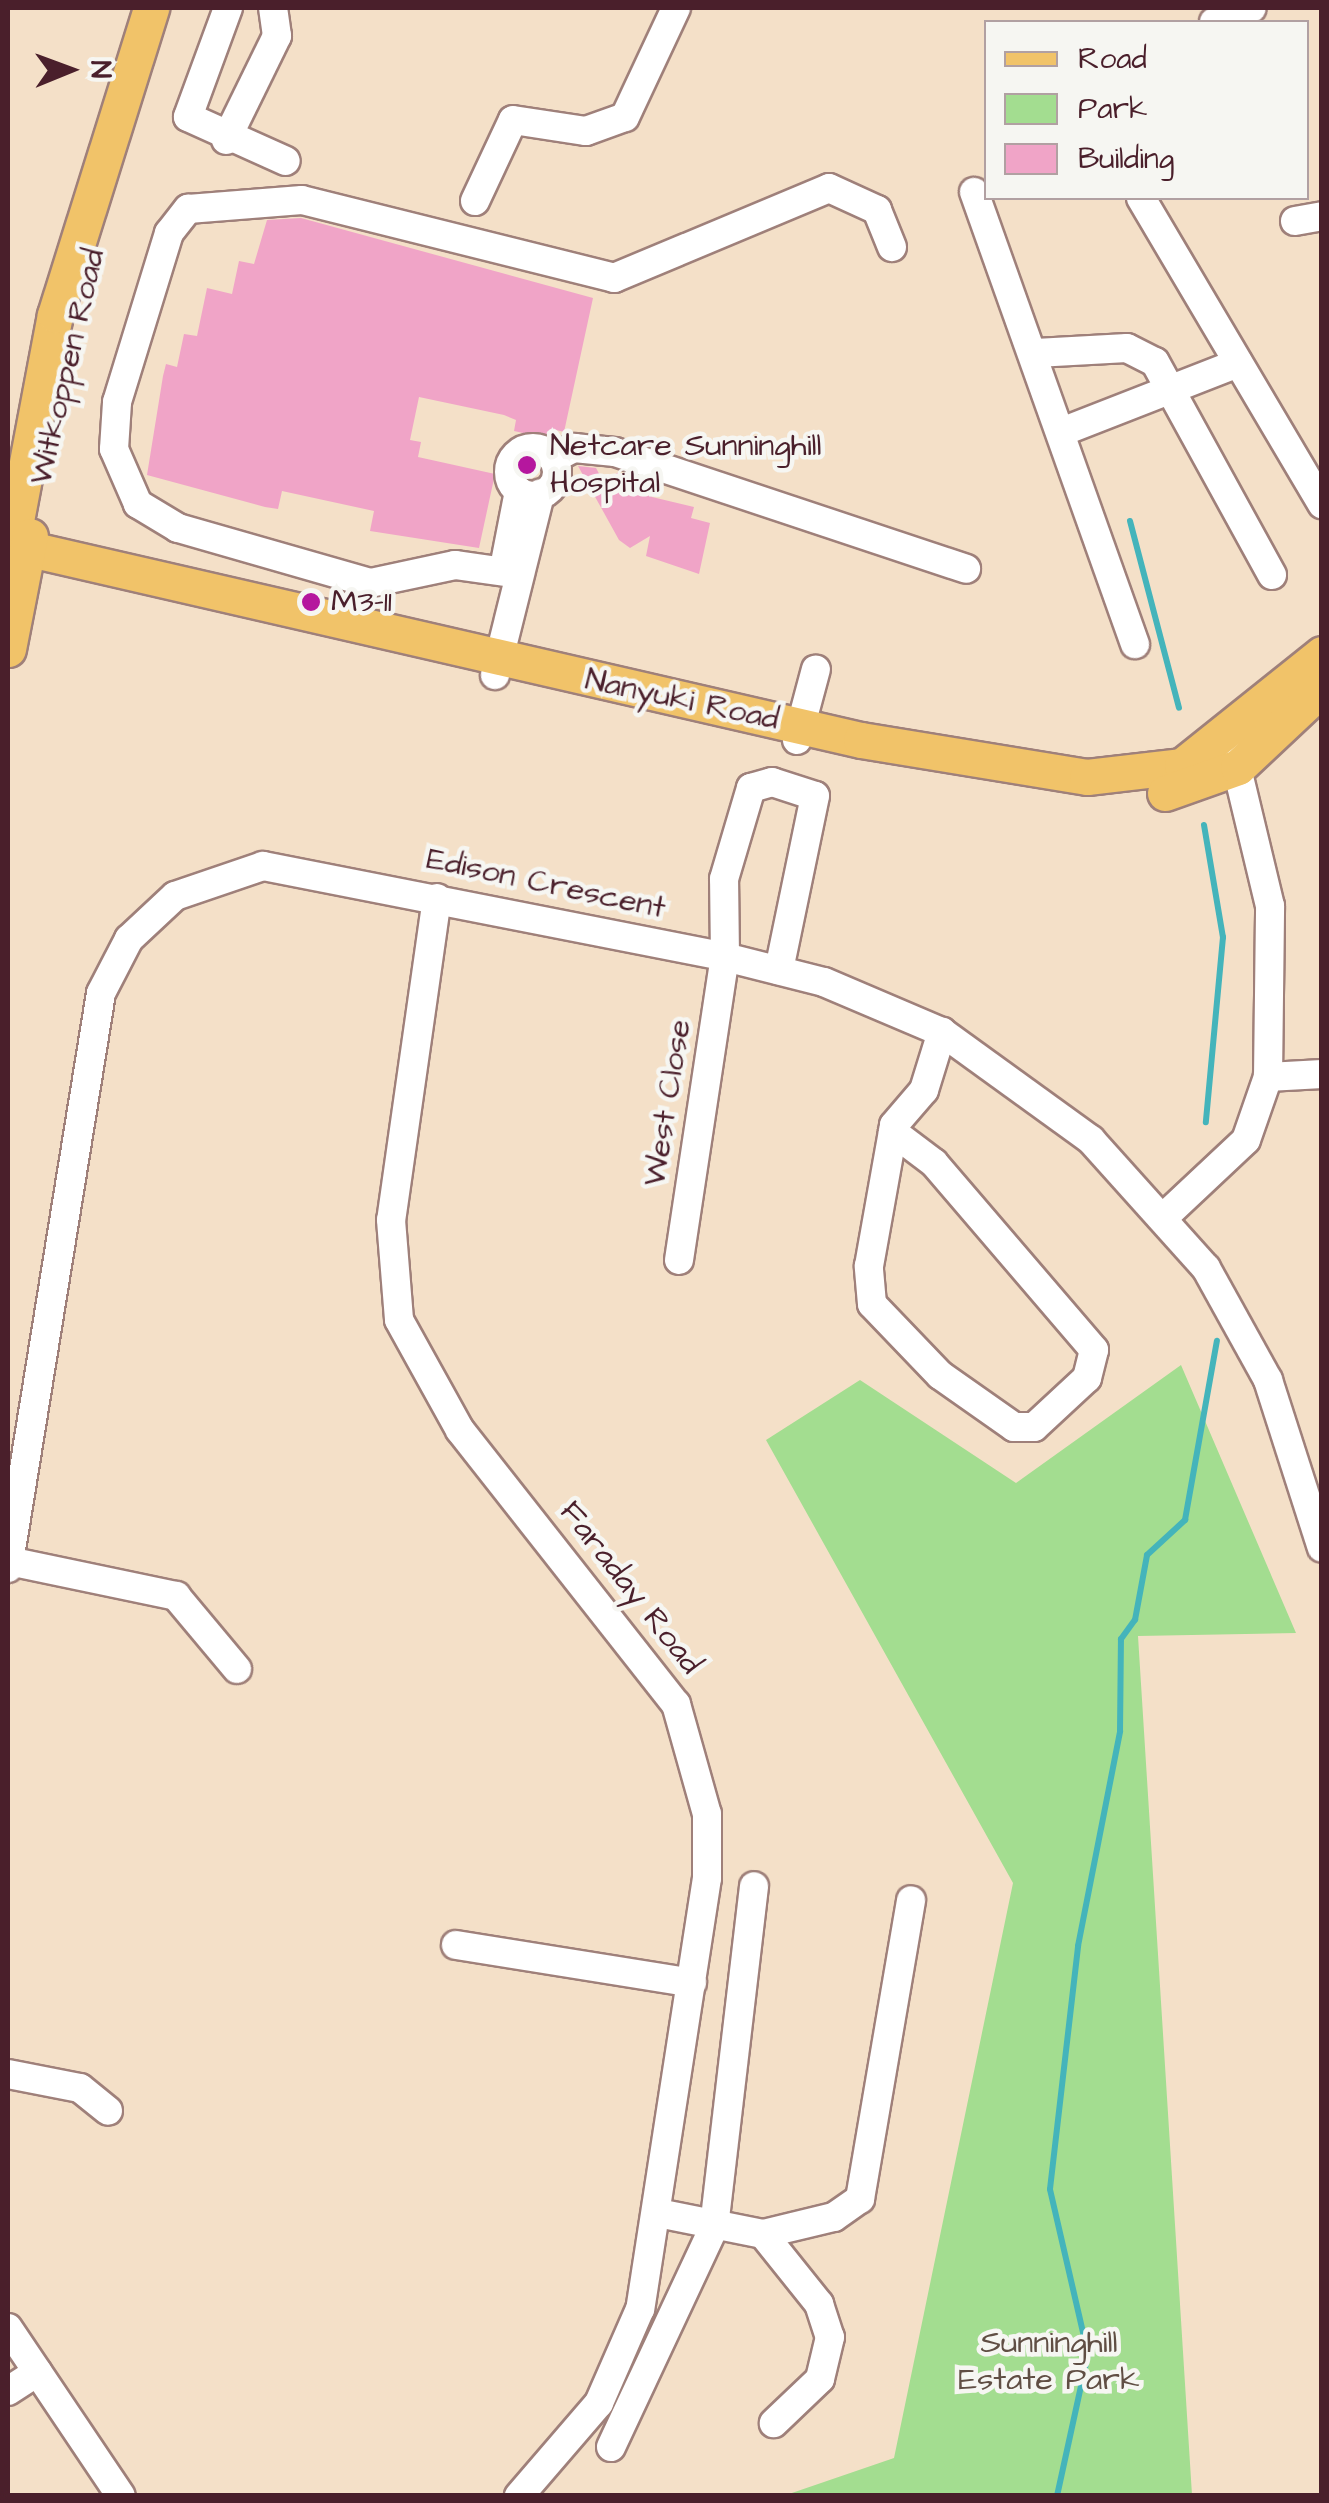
<!DOCTYPE html>
<style>
body{margin:0}
#map{position:relative;width:1329px;height:2503px;overflow:hidden;background:#f4e0c8;font-family:"Architects Daughter",sans-serif}
div>[style]{position:absolute}
[style*='--x']{left:calc(var(--x)*1px);top:calc(var(--y)*1px);width:calc(var(--w)*1px);rotate:calc(var(--a)*1deg)}
.green>*{inset:0;background:#a3dd90}
.stream>*{height:6px;margin:-3px;padding:0 3px;transform-origin:3px;border-radius:3px;background:#44b4bb}
.building>*{inset:0;background:#f0a4c7}
.roads{filter:drop-shadow(2px 0 #9f807a) drop-shadow(-2px 0 #9f807a) drop-shadow(0 2px #9f807a) drop-shadow(0 -2px #9f807a)}
.minor>*{height:28px;margin:-14px;padding:0 14px;transform-origin:14px;border-radius:14px;background:#fff}
.minor>.ring{margin:-14px;padding:0;box-sizing:content-box;background:none;border:28px solid #fff;border-radius:50%}
.major>*{height:35px;margin:-17.5px;padding:0 17.5px;transform-origin:17.5px;border-radius:17.5px;background:#f1c369}
.dots>*{width:28px;height:28px;translate:-50% -50%;box-sizing:border-box;border:5px solid #f6f6f2;border-radius:50%}
span{translate:-50% -50%;white-space:nowrap;text-align:center;line-height:1.15;-webkit-text-stroke:9px #f6f6f2;paint-order:stroke}
.street-label{font-size:32px;color:#4a1f2b}
.poi-label{font-size:32px;color:#4a1f2b}
.left{translate:0 -50%;text-align:left}
.park-label{font-size:32px;color:#604e44}
.frame{position:absolute;inset:0;border:10px solid #4a1f2b;pointer-events:none}
.legend{position:absolute;left:984px;top:20px;width:325px;height:180px;box-sizing:border-box;background:#f6f6f2;border:2px solid #b1a0a2;margin:0;padding:12px 18px;list-style:none;font-size:30px;color:#4a1f2b}
.legend li{display:flex;align-items:center;gap:20px;height:50px}
.legend b{width:50px;border:2px solid #b1a0a2}
.north{position:absolute;left:20px;top:20px;width:100px;height:100px;-webkit-text-stroke:8px #f6f6f2;paint-order:stroke;rotate:89deg;font-size:28px;font-weight:700;line-height:40px;text-align:center;color:#4a1f2b}
.north::after{content:'';display:block;margin:auto;width:35px;height:45px;background:#4a1f2b;clip-path:polygon(50% 0,100% 100%,50% 72%,0 100%)}
</style>
<div id="map">
<div class="green">
<div style="clip-path:polygon(1181px 1365px,1296px 1633px,1138px 1636px,1192px 2495px,786px 2495px,894px 2458px,1013px 1883px,766px 1440px,860px 1380px,1016px 1483px)"></div>
</div>
<div class="stream">
<div style="--x:1130;--y:521;--w:193;--a:75.3"></div>
<div style="--x:1204;--y:825;--w:114;--a:80.4"></div>
<div style="--x:1223;--y:937;--w:186;--a:95.3"></div>
<div style="--x:1057;--y:2496;--w:145;--a:-77.7"></div>
<div style="--x:1088;--y:2354;--w:169;--a:-103"></div>
<div style="--x:1050;--y:2189;--w:245;--a:-83.4"></div>
<div style="--x:1078;--y:1946;--w:219;--a:-78.9"></div>
<div style="--x:1120;--y:1731;--w:92;--a:-89.4"></div>
<div style="--x:1121;--y:1639;--w:24;--a:-54"></div>
<div style="--x:1135;--y:1620;--w:66;--a:-79.5"></div>
<div style="--x:1147;--y:1555;--w:52;--a:-42.6"></div>
<div style="--x:1185;--y:1520;--w:182;--a:-79.9"></div>
</div>
<div class="building">
<div style="clip-path:polygon(301px 218px,593px 298px,564px 432px,552px 429px,550px 439px,514px 431px,516px 420px,504px 415px,419px 397px,410px 440px,421px 442px,418px 457px,495px 474px,479px 548px,370px 531px,374px 511px,282px 491px,278px 509px,265px 507px,147px 475px,163px 376px,166px 364px,177px 367px,184px 334px,197px 336px,207px 288px,232px 294px,239px 261px,254px 264px,267px 220px)"></div>
<div style="clip-path:polygon(578px 466px,596px 468px,603px 481px,619px 472px,630px 491px,644px 483px,652px 497px,694px 507px,691px 518px,710px 523px,699px 574px,646px 556px,650px 536px,630px 548px,619px 540px)"></div>
</div>
<div class="roads">
<div class="minor">
<div style="--x:228;--y:8;--w:116;--a:110.2"></div>
<div style="--x:188;--y:117;--w:107;--a:24.2"></div>
<div style="--x:1214;--y:22;--w:40;--a:-20.2"></div>
<div style="--x:226;--y:140;--w:116;--a:-63.9"></div>
<div style="--x:277;--y:36;--w:28;--a:-98"></div>
<div style="--x:974;--y:192;--w:480;--a:70.4"></div>
<div style="--x:1141;--y:198;--w:356;--a:59.4"></div>
<div style="--x:475;--y:201;--w:89;--a:-64.9"></div>
<div style="--x:513;--y:120;--w:74;--a:8.6"></div>
<div style="--x:586;--y:131;--w:41;--a:-19.7"></div>
<div style="--x:625;--y:117;--w:120;--a:-64.9"></div>
<div style="--x:1295;--y:221;--w:27;--a:-10"></div>
<div style="--x:1036;--y:353;--w:91;--a:-3.1"></div>
<div style="--x:1127;--y:348;--w:31;--a:27"></div>
<div style="--x:1155;--y:362;--w:243;--a:61.2"></div>
<div style="--x:1064;--y:431;--w:187;--a:-21.3"></div>
<div class="ring" style="left:509px;top:448px;width:20px;height:20px"></div>
<div style="--x:553;--y:459;--w:24;--a:-28"></div>
<div style="--x:574;--y:448;--w:41;--a:5.6"></div>
<div style="--x:615;--y:452;--w:370;--a:18.4"></div>
<div style="--x:505;--y:563;--w:73;--a:-79"></div>
<div style="--x:519;--y:574;--w:65;--a:-172"></div>
<div style="--x:455;--y:565;--w:87;--a:168"></div>
<div style="--x:370;--y:583;--w:200;--a:-164"></div>
<div style="--x:178;--y:528;--w:47;--a:-149"></div>
<div style="--x:138;--y:504;--w:60;--a:-113.6"></div>
<div style="--x:114;--y:449;--w:47;--a:-86.3"></div>
<div style="--x:117;--y:402;--w:177;--a:-72.9"></div>
<div style="--x:169;--y:233;--w:31;--a:-52"></div>
<div style="--x:188;--y:209;--w:114;--a:-4.5"></div>
<div style="--x:302;--y:200;--w:322;--a:14"></div>
<div style="--x:614;--y:278;--w:233;--a:-22.7"></div>
<div style="--x:829;--y:188;--w:53;--a:24.6"></div>
<div style="--x:877;--y:210;--w:40;--a:68"></div>
<div style="--x:495;--y:675;--w:187;--a:-76"></div>
<div style="--x:797;--y:740;--w:73;--a:-75"></div>
<div style="--x:437;--y:898;--w:325;--a:98.1"></div>
<div style="--x:391;--y:1220;--w:100;--a:85.4"></div>
<div style="--x:399;--y:1320;--w:126;--a:61"></div>
<div style="--x:460;--y:1430;--w:349;--a:51.8"></div>
<div style="--x:676;--y:1704;--w:114;--a:74.3"></div>
<div style="--x:707;--y:1814;--w:64;--a:90"></div>
<div style="--x:707;--y:1878;--w:436;--a:98.8"></div>
<div style="--x:640;--y:2309;--w:103;--a:113.6"></div>
<div style="--x:599;--y:2403;--w:123;--a:130.7"></div>
<div style="--x:1268;--y:1077;--w:54;--a:-3.2"></div>
<div style="--x:893;--y:1132;--w:51;--a:37.1"></div>
<div style="--x:934;--y:1163;--w:246;--a:49.4"></div>
<div style="--x:1094;--y:1350;--w:29;--a:104"></div>
<div style="--x:1087;--y:1378;--w:72;--a:137.2"></div>
<div style="--x:1034;--y:1427;--w:20;--a:180"></div>
<div style="--x:1014;--y:1427;--w:90;--a:-144.9"></div>
<div style="--x:940;--y:1375;--w:98;--a:-133.8"></div>
<div style="--x:872;--y:1304;--w:38;--a:-95"></div>
<div style="--x:869;--y:1266;--w:143;--a:-79.9"></div>
<div style="--x:894;--y:1125;--w:46;--a:-49.4"></div>
<div style="--x:924;--y:1090;--w:61;--a:-72.8"></div>
<div style="--x:1164;--y:1217;--w:112;--a:-43.2"></div>
<div style="--x:1246;--y:1140;--w:67;--a:-70.8"></div>
<div style="--x:1268;--y:1077;--w:171;--a:-89.3"></div>
<div style="--x:1270;--y:906;--w:163;--a:-103.5"></div>
<div style="--x:679;--y:1260;--w:306;--a:-81.4"></div>
<div style="--x:725;--y:957;--w:78;--a:-90.7"></div>
<div style="--x:724;--y:879;--w:95;--a:-73.5"></div>
<div style="--x:751;--y:788;--w:22;--a:-16"></div>
<div style="--x:772;--y:782;--w:45;--a:18"></div>
<div style="--x:815;--y:796;--w:178;--a:101.7"></div>
<div style="--x:9;--y:1561;--w:171;--a:11.8"></div>
<div style="--x:176;--y:1596;--w:95;--a:50.1"></div>
<div style="--x:8;--y:1568;--w:582;--a:-80.81"></div>
<div style="--x:101;--y:993;--w:61;--a:-62.6"></div>
<div style="--x:129;--y:939;--w:63;--a:-43.1"></div>
<div style="--x:175;--y:896;--w:93;--a:-18.8"></div>
<div style="--x:263;--y:866;--w:471;--a:11.1"></div>
<div style="--x:725;--y:957;--w:102;--a:14.2"></div>
<div style="--x:824;--y:982;--w:128;--a:23"></div>
<div style="--x:942;--y:1032;--w:184;--a:35.9"></div>
<div style="--x:1091;--y:1140;--w:172;--a:48.1"></div>
<div style="--x:1206;--y:1268;--w:128;--a:61"></div>
<div style="--x:1268;--y:1380;--w:176;--a:72.2"></div>
<div style="--x:456;--y:1945;--w:239;--a:9.1"></div>
<div style="--x:8;--y:2074;--w:73;--a:11"></div>
<div style="--x:80;--y:2088;--w:36;--a:39"></div>
<div style="--x:658;--y:2213;--w:107;--a:11.3"></div>
<div style="--x:763;--y:2234;--w:73;--a:-13.5"></div>
<div style="--x:834;--y:2217;--w:32;--a:-35"></div>
<div style="--x:860;--y:2199;--w:303;--a:-80.3"></div>
<div style="--x:763;--y:2234;--w:90;--a:51.3"></div>
<div style="--x:819;--y:2304;--w:35;--a:72"></div>
<div style="--x:830;--y:2337;--w:43;--a:103.4"></div>
<div style="--x:820;--y:2379;--w:64;--a:136.3"></div>
<div style="--x:8;--y:2328;--w:202;--a:56.1"></div>
<div style="--x:8;--y:2391;--w:35;--a:-33"></div>
<div style="--x:611;--y:2447;--w:243;--a:-64.9"></div>
<div style="--x:714;--y:2227;--w:343;--a:-83.3"></div>
</div>
<div class="major">
<div style="--x:8;--y:544;--w:875;--a:12.94"></div>
<div style="--x:861;--y:740;--w:229;--a:9.3"></div>
<div style="--x:1087;--y:777;--w:96;--a:-6.6"></div>
<div style="--x:1182;--y:766;--w:179;--a:-38.7"></div>
<div style="--x:8;--y:563;--w:252;--a:-79.3"></div>
<div style="--x:55;--y:315;--w:322;--a:-72.6"></div>
<div style="--x:8;--y:649;--w:115;--a:-79"></div>
<div style="--x:1165;--y:793;--w:77;--a:-19.6"></div>
<div style="--x:1238;--y:767;--w:115;--a:-43.2"></div>
</div>
</div>
<div class="dots">
<div style="left:527px;top:465px;background:#b5179e"></div>
<div style="left:311px;top:602px;background:#b5179e"></div>
</div>
<div class="street-label">
<span style="left:68px;top:367px;rotate:-77deg">Witkoppen Road</span>
<span style="left:682px;top:700px;rotate:12deg">Nanyuki Road</span>
<span style="left:546px;top:884px;rotate:12deg">Edison Crescent</span>
<span style="left:668px;top:1103px;rotate:-81deg">West Close</span>
<span style="left:630px;top:1588px;rotate:52deg">Faraday Road</span>
</div>
<div class="poi-label">
<span class="left" style="left:550px;top:465px">Netcare Sunninghill<br>Hospital</span>
<span class="left" style="left:331px;top:602px">M3-11</span>
</div>
<div class="park-label">
<span style="left:1049px;top:2362px">Sunninghill<br>Estate Park</span>
</div>
<div class="frame"></div>
<ul class="legend">
<li><b style="height:12px;background:#f1c369"></b>Road</li>
<li><b style="height:28px;background:#a3dd90"></b>Park</li>
<li><b style="height:28px;background:#f0a4c7"></b>Building</li>
</ul>
<div class="north">N</div>
</div>
